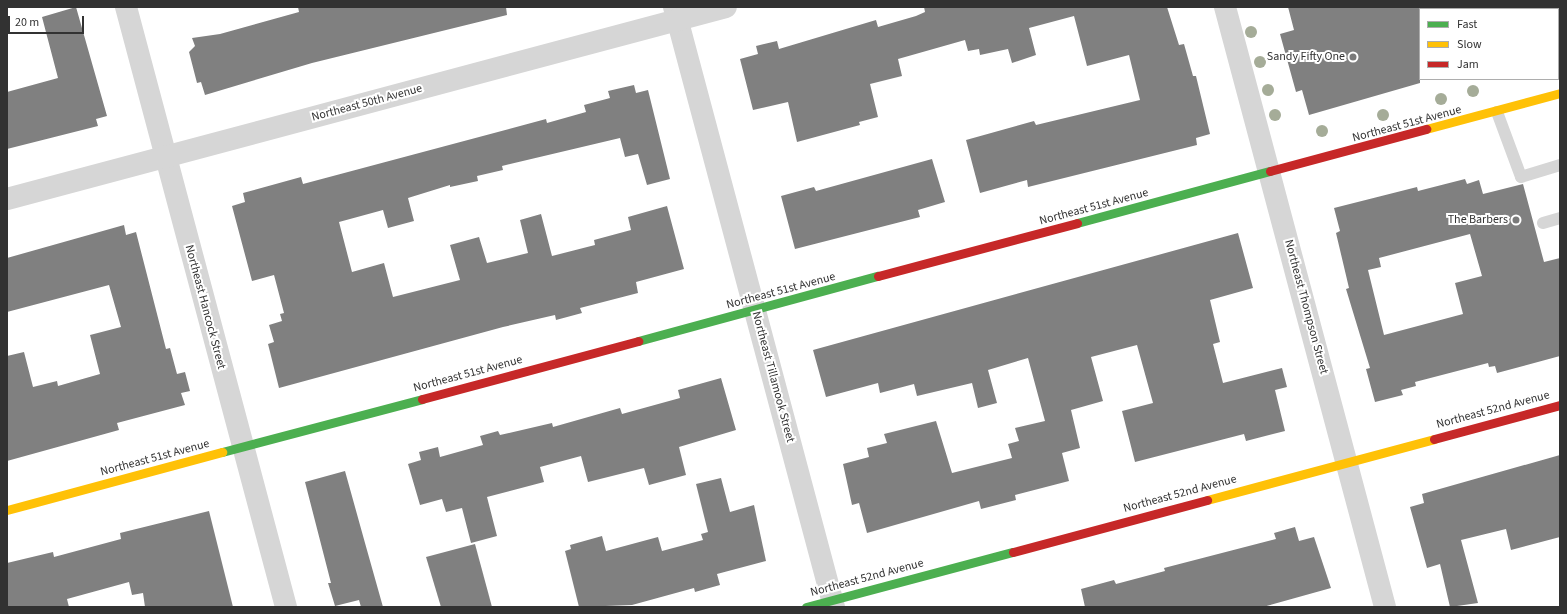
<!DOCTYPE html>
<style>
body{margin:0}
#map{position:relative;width:1567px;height:614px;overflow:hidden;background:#fff;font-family:"Source Sans 3",sans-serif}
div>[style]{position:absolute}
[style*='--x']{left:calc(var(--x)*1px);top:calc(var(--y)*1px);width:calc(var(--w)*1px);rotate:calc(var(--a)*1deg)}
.building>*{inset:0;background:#808080}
.lane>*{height:12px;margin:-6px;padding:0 6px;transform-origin:6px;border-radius:6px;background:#d6d6d6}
.street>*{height:22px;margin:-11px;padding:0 11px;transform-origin:11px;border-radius:11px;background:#d6d6d6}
.fast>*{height:9px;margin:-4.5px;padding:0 4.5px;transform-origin:4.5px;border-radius:4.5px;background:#4caf50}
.slow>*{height:9px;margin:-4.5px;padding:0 4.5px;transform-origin:4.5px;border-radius:4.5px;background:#ffc107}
.jam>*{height:9px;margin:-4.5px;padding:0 4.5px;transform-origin:4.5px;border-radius:4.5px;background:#c62828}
.trees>*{width:12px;height:12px;margin:-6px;border-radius:50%;background:#a5ac98}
.dots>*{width:11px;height:11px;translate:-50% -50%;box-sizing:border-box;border:2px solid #fff;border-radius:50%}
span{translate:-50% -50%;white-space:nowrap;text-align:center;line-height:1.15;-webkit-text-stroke:4px #fff;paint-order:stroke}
.poi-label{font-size:12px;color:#323232}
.right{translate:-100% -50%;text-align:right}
.street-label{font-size:12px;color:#323232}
.frame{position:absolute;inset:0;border:8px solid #323232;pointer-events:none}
.legend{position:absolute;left:1419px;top:8px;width:140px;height:72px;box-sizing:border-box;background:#fff;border:1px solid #adadad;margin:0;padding:5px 7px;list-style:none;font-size:12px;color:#323232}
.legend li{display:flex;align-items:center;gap:8px;height:20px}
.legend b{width:20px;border:1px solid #adadad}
.scale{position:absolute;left:8px;top:16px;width:76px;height:18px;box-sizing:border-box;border:2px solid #323232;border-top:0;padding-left:5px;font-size:12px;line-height:14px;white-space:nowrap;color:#323232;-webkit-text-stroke:3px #fff;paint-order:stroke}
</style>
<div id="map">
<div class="building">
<div style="clip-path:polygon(76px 7px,107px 116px,96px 119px,98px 126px,7px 149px,7px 92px,58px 78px,42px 17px)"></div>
<div style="clip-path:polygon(298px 7px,506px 7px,507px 15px,312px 63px,205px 95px,201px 82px,197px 83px,189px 52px,195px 46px,192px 38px,220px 34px,299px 12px)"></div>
<div style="clip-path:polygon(924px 7px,1167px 7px,1179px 45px,1184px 44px,1193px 76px,1196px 76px,1210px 134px,1196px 138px,1197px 145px,1028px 187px,1027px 180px,980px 193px,966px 140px,1034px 121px,1036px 125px,1140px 100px,1129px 55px,1087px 66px,1074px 16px,1029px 28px,1036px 55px,1012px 63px,1008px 49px,980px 55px,979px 49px,968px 51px,965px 40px,898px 59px,902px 76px,870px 84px,878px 117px,859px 122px,860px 125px,797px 142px,788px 102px,753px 110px,740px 59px,758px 54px,756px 46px,777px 41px,779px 49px,876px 20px,878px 27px,916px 16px,925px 12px)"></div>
<div style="clip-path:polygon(1288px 7px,1420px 7px,1420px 83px,1309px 115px,1302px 90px,1296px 92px,1280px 34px,1294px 30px)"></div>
<div style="clip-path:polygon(634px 85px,636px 93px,648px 90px,670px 179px,647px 185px,638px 154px,625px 157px,620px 138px,502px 166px,503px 170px,477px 176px,478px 181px,450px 187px,450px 185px,408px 198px,414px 221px,388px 228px,383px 210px,339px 222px,352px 272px,384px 263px,393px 297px,460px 280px,450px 245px,479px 237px,487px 263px,528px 253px,520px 220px,541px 214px,552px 256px,595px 245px,594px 240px,631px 230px,628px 217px,667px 206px,684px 269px,636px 282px,638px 293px,580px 308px,582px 313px,556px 320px,555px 315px,503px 327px,279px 388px,268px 344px,274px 342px,269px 325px,282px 321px,280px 314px,284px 313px,274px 275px,252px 281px,232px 206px,245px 202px,243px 193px,301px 177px,303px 184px,546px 119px,547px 123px,586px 112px,584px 105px,610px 98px,608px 91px)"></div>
<div style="clip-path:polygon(932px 159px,945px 202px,918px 210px,920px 217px,795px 249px,781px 196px,814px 187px,816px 191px)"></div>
<div style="clip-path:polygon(evenodd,1465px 179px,1467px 184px,1479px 180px,1483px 194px,1523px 184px,1544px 262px,1560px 258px,1560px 356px,1497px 373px,1495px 366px,1489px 367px,1488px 363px,1415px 382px,1416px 386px,1401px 390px,1403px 395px,1375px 402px,1366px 369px,1370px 368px,1346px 289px,1349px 288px,1336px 233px,1340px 231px,1334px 208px,1417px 187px,1418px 191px,1465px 179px,1470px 234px,1482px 276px,1455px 283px,1463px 314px,1384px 335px,1368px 270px,1381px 267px,1379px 258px,1470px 234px)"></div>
<div style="clip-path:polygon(124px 225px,126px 235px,136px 232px,166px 349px,170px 348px,177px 374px,185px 372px,190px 391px,181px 393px,185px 405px,117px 423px,119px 430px,7px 461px,7px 356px,24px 352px,33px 387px,57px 381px,58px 386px,100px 374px,90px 335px,121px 327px,109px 285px,7px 312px,7px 258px)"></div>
<div style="clip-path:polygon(1238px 233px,1253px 288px,1210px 300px,1220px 342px,1213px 344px,1223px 383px,1282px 368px,1287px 387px,1275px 390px,1285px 431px,1246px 441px,1244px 434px,1135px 462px,1122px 411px,1153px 403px,1137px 345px,1091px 357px,1103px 401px,1071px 410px,1080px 448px,1062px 453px,1069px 481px,1015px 495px,1016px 500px,981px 509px,979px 501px,867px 533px,859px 503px,852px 505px,843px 464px,869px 457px,867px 448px,887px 443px,884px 434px,936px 421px,952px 473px,1012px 458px,1008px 444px,1019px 441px,1015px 428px,1045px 421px,1028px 358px,988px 370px,997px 403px,978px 408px,972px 383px,917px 396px,914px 384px,880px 393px,878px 383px,826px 397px,813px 350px)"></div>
<div style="clip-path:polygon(721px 378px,736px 430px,679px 447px,686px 475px,649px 485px,644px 468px,588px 482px,581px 456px,540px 467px,544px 482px,487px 497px,497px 536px,471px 543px,462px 508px,446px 512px,442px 499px,420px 505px,408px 464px,421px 460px,419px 452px,438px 447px,440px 457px,483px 445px,480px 436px,498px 431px,500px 435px,552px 423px,553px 427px,620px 408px,622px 414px,680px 398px,678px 390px)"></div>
<div style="clip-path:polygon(1560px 455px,1560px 537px,1511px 550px,1506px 529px,1461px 540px,1478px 603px,1450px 607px,1440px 564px,1427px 568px,1410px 507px,1424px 503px,1422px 494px)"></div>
<div style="clip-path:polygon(345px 471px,365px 543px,383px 607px,361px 607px,359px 600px,335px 606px,328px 583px,331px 583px,305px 482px)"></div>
<div style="clip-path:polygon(721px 478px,730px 512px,754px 505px,766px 561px,717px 574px,720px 585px,695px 592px,694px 588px,632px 605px,579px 607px,565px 551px,571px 549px,570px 545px,602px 536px,606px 551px,658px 537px,662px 551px,703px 540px,701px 534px,708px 532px,696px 484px)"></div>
<div style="clip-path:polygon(209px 511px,233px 607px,145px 607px,143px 593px,132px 595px,129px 582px,67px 599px,69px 607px,7px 607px,7px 563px,53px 552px,54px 557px,121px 539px,120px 533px)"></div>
<div style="clip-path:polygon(1295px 527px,1299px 541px,1314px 537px,1331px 588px,1263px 607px,1085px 607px,1081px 589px,1114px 580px,1116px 584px,1165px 571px,1164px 568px,1276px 539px,1274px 533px)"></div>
<div style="clip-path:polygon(475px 544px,492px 607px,441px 607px,426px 557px)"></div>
</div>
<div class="lane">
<div style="--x:1497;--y:112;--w:69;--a:69.7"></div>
<div style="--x:1521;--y:177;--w:41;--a:-17.1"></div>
<div style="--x:1543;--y:223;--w:18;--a:-16"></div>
</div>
<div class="street">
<div style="--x:126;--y:7;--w:621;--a:75.07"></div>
<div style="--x:674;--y:7;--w:621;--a:75.07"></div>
<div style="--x:1225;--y:7;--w:621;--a:75.07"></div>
<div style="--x:7;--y:199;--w:744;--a:-14.95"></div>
</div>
<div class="fast">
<div style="--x:1506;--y:7;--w:3;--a:45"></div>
<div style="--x:1558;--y:68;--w:3;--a:45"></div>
<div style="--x:1077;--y:223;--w:200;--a:-15.1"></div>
<div style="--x:638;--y:341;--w:249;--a:-15.2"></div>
<div style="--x:222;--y:452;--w:207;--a:-14.8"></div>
<div style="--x:806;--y:607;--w:214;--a:-14.9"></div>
</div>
<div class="slow">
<div style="--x:1426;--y:129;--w:139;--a:-15"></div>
<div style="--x:1207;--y:500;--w:235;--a:-15"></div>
<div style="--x:7;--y:510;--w:223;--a:-15.1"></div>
</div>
<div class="jam">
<div style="--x:1270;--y:171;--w:162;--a:-15.1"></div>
<div style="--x:878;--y:276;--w:206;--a:-14.9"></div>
<div style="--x:422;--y:399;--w:224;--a:-15"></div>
<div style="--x:1434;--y:439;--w:131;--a:-15.1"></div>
<div style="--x:1013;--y:552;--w:201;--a:-15"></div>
</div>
<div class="trees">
<div style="left:1251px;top:32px"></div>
<div style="left:1260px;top:62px"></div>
<div style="left:1268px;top:90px"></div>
<div style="left:1473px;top:91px"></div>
<div style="left:1441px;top:99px"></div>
<div style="left:1275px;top:115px"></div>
<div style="left:1383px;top:115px"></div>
<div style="left:1322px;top:131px"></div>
</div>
<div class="dots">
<div style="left:1353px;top:57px;background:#7a7a7a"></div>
<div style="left:1516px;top:220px;background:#7a7a7a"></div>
</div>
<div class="poi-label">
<span class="right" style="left:1345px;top:57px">Sandy Fifty One</span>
<span class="right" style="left:1508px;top:220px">The Barbers</span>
</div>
<div class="street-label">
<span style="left:367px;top:103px;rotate:-15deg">Northeast 50th Avenue</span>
<span style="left:1407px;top:124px;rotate:-15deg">Northeast 51st Avenue</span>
<span style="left:1094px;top:207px;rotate:-15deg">Northeast 51st Avenue</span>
<span style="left:781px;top:291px;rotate:-15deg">Northeast 51st Avenue</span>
<span style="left:205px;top:307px;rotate:75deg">Northeast Hancock Street</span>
<span style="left:1306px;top:307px;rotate:75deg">Northeast Thompson Street</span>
<span style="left:468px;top:374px;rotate:-15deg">Northeast 51st Avenue</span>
<span style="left:773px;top:377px;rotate:75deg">Northeast Tillamook Street</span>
<span style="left:1493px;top:410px;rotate:-15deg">Northeast 52nd Avenue</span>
<span style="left:155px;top:458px;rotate:-15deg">Northeast 51st Avenue</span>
<span style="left:1180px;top:494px;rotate:-15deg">Northeast 52nd Avenue</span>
<span style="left:867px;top:578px;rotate:-15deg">Northeast 52nd Avenue</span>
</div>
<div class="frame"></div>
<ul class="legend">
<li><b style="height:5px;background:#4caf50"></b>Fast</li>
<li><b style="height:5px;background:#ffc107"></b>Slow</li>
<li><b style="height:5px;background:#c62828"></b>Jam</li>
</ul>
<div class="scale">20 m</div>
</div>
